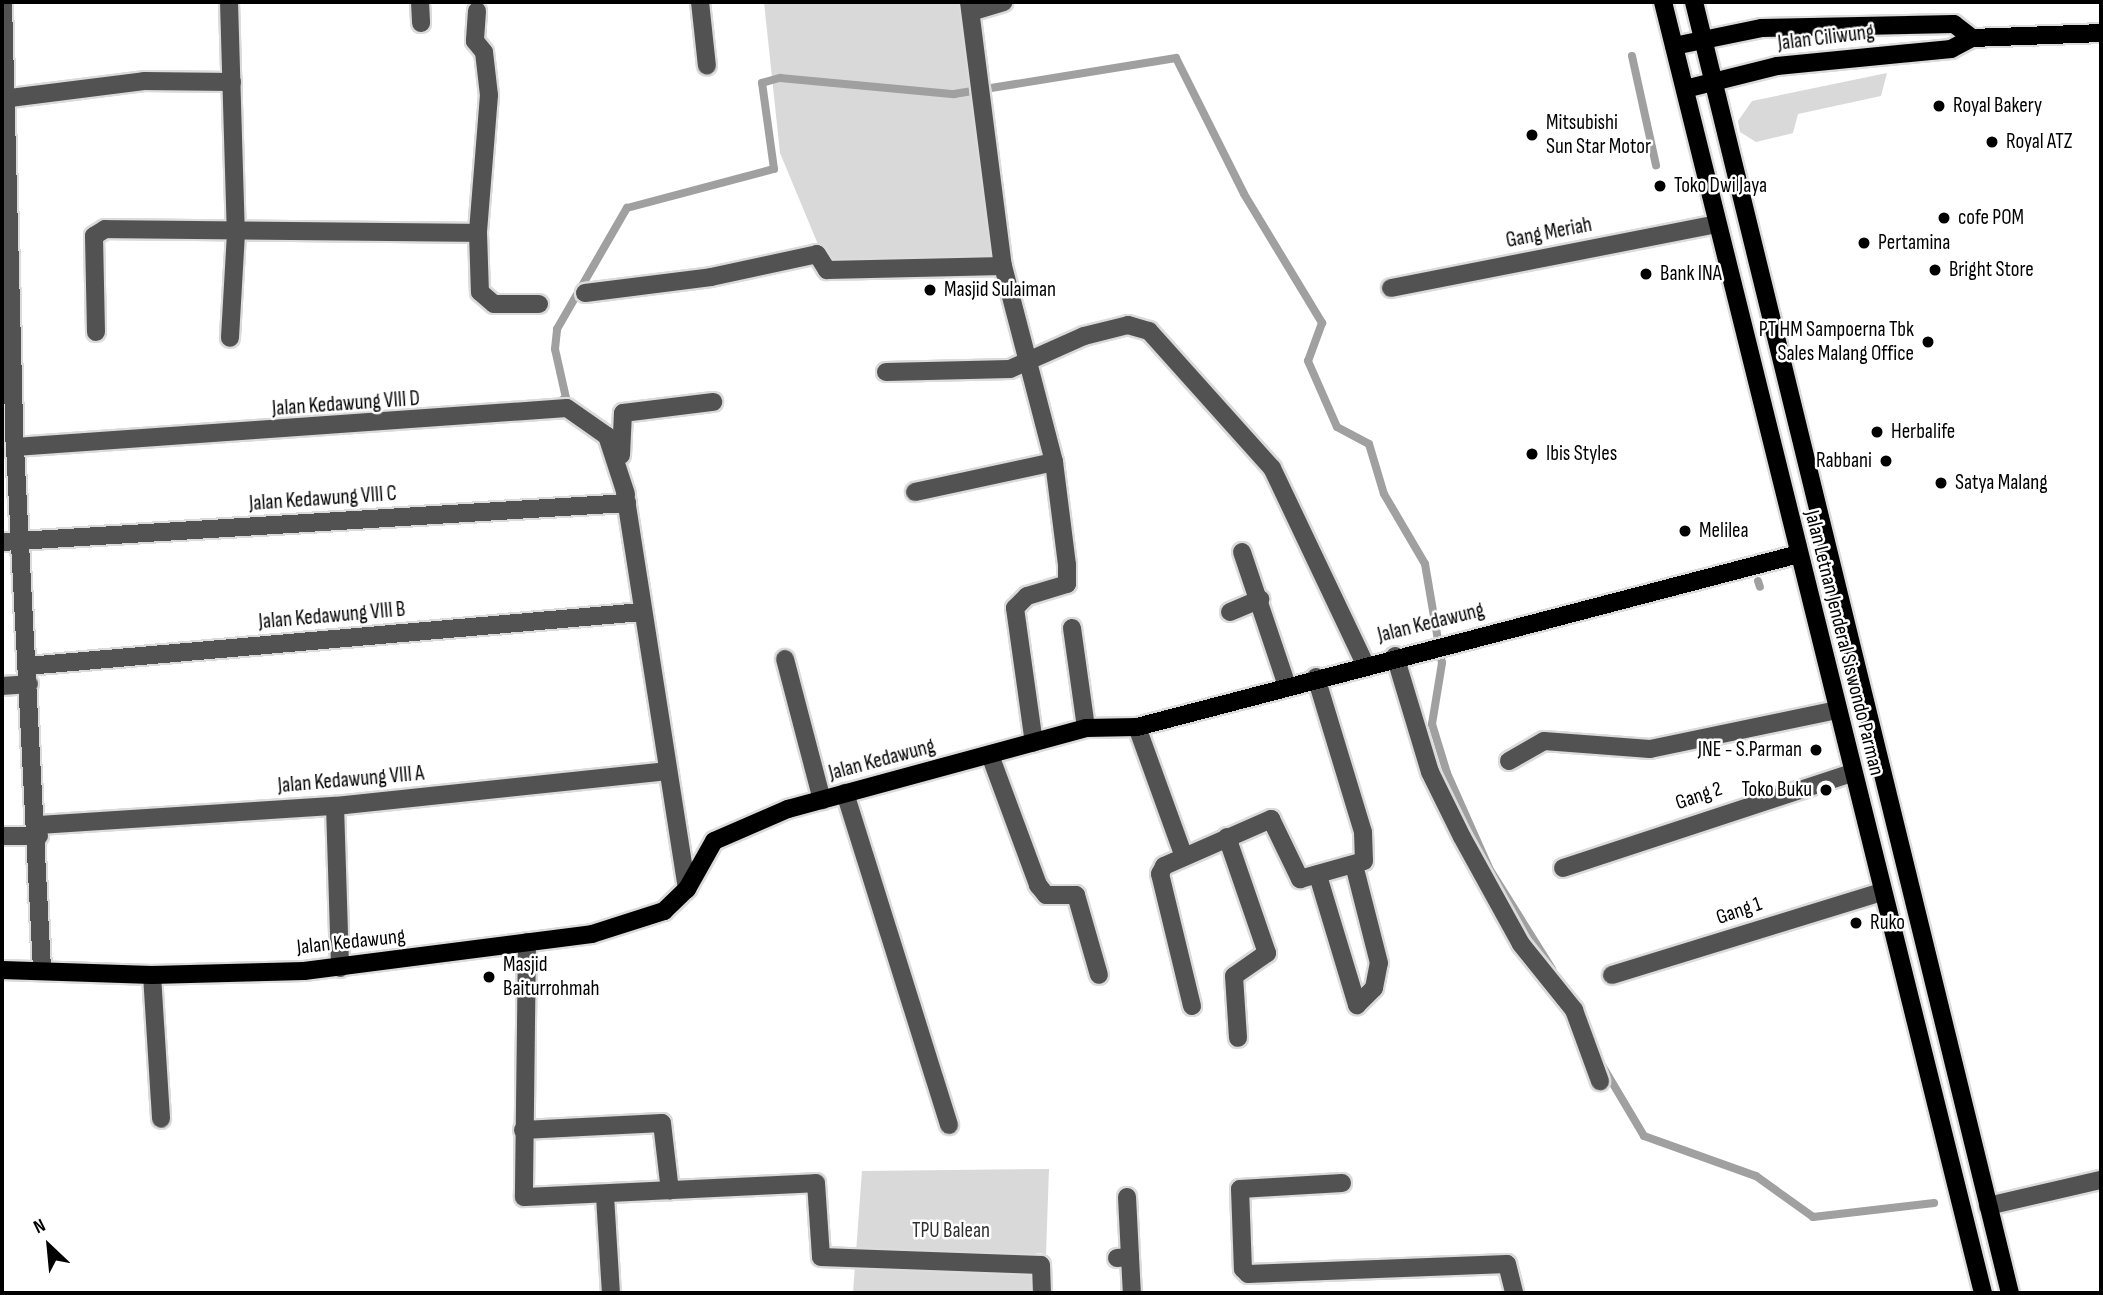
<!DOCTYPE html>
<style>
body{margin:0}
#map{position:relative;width:2103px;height:1295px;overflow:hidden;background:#fff;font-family:"Sofia Sans Condensed",sans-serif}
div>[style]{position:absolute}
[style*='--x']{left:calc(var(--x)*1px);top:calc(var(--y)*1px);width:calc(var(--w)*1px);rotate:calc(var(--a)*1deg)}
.green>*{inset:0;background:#d9d9d9}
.stream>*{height:8px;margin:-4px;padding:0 4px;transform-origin:4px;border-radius:4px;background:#a0a0a0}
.roads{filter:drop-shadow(2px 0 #dbdbdb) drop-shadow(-2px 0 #dbdbdb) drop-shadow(0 2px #dbdbdb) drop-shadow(0 -2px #dbdbdb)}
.minor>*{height:18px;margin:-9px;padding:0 9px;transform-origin:9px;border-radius:9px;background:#525252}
.major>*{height:18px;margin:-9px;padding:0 9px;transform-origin:9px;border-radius:9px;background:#000}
.dots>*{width:19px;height:19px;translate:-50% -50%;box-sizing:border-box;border:4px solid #fff;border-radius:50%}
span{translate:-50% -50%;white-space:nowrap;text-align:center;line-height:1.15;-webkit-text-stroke:5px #fff;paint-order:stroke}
.street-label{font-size:21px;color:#000}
.poi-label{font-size:21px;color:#000}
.left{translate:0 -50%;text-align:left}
.right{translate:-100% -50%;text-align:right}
.park-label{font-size:21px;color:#303030}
.frame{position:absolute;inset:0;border:4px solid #000;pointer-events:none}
.north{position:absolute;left:14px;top:1211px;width:70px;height:70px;-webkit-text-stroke:5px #fff;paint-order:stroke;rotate:334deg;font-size:19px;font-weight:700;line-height:28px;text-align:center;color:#000}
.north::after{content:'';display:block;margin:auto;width:24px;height:32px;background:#000;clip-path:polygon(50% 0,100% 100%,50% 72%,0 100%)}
</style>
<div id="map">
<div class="green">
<div style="clip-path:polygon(764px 2px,959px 2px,993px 260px,827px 266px,780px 153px)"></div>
<div style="clip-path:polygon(1887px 73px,1881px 96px,1798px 114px,1793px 133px,1756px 142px,1740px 132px,1738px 121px,1752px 101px)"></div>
<div style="clip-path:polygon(1049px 1169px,1046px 1254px,1036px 1253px,1036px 1293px,853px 1293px,862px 1171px)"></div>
</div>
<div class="stream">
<div style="--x:1632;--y:56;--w:112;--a:77.6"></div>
<div style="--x:558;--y:402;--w:9;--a:-27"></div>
<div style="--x:566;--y:398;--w:50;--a:-102.7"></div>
<div style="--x:555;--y:349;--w:20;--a:-84"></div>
<div style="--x:557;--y:329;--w:140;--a:-60"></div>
<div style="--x:627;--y:208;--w:152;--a:-14.9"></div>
<div style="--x:774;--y:169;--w:87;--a:-97.9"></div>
<div style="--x:762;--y:83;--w:19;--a:-16"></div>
<div style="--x:780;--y:78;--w:175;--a:5.3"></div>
<div style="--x:954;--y:94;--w:225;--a:-9.2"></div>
<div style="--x:1176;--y:58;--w:152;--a:63.4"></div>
<div style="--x:1244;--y:194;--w:151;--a:58.8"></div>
<div style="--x:1322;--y:323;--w:40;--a:110.2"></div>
<div style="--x:1308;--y:361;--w:72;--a:66.3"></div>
<div style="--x:1337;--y:427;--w:36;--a:28"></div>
<div style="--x:1369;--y:444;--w:52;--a:73.3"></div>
<div style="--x:1384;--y:494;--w:81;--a:59.6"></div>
<div style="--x:1425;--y:564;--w:100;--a:80.3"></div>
<div style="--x:1442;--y:663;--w:62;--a:99.3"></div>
<div style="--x:1432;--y:724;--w:51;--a:73"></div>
<div style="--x:1447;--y:773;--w:106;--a:66.1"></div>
<div style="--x:1490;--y:870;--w:117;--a:57.9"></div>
<div style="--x:2;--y:443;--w:3;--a:0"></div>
<div style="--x:1758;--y:581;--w:6;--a:72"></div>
<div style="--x:1603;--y:1067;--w:80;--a:59.3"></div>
<div style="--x:1644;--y:1136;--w:119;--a:19.7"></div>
<div style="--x:1756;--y:1176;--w:70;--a:35.7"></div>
<div style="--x:1813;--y:1217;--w:122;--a:-6.6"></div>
</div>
<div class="roads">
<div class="minor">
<div style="--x:3;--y:2;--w:445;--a:88.5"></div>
<div style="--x:15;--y:447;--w:524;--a:87.04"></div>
<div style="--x:229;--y:2;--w:231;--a:88.3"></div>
<div style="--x:236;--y:233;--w:105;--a:93.3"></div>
<div style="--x:420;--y:2;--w:21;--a:87"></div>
<div style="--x:700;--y:2;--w:64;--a:83.8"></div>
<div style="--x:969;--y:2;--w:266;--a:82.7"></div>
<div style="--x:1003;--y:266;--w:203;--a:75.4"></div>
<div style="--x:1054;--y:462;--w:104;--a:82.8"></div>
<div style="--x:1067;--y:565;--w:19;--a:90"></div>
<div style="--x:1067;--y:584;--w:42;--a:163.3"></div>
<div style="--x:1027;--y:596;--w:17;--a:135"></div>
<div style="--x:1015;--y:608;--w:136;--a:82"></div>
<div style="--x:477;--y:11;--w:30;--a:94"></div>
<div style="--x:475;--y:41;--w:14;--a:51"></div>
<div style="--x:484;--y:52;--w:43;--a:83.4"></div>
<div style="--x:489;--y:95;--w:138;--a:94.6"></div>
<div style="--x:971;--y:12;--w:34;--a:-17"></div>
<div style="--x:2;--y:99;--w:143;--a:-7.2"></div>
<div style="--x:144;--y:81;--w:88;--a:0.7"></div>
<div style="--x:1391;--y:288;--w:331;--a:-11.1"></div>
<div style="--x:585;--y:293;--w:127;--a:-7.2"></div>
<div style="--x:711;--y:277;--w:108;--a:-12.2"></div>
<div style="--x:817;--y:254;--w:19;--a:58"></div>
<div style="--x:827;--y:270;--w:176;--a:-1.3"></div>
<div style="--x:96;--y:332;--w:96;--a:-91.2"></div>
<div style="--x:94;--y:236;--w:13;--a:-32"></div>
<div style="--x:105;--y:229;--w:373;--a:0.6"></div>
<div style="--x:478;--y:233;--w:59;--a:88.1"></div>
<div style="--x:480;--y:292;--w:18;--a:41"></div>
<div style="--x:494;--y:304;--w:45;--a:0"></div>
<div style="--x:886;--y:372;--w:124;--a:-1.4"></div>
<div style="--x:1010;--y:369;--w:81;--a:-24"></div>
<div style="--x:1084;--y:336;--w:45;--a:-14"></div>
<div style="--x:1128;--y:325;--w:22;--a:16"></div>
<div style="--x:1149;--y:331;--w:184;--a:48.1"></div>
<div style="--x:1272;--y:468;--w:217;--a:64.6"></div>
<div style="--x:15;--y:447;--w:553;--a:-4.04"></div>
<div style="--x:567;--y:408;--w:49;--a:35"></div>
<div style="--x:607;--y:436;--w:61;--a:71.9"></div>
<div style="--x:621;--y:455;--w:42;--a:-87.3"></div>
<div style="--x:623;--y:413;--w:91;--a:-7"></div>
<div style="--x:915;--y:492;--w:142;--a:-12.2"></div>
<div style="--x:625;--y:493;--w:401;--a:81.1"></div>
<div style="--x:2;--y:542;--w:626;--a:-3.57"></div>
<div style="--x:1242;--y:552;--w:138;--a:71.4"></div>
<div style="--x:1230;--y:612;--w:33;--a:-23"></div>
<div style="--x:1072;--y:628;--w:101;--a:82"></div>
<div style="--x:1395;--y:656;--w:121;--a:73.2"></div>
<div style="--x:1430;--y:772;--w:72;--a:63.8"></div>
<div style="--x:1462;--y:837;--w:122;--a:61.1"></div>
<div style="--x:1521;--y:944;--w:85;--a:51.2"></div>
<div style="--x:1574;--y:1010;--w:76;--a:69.9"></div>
<div style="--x:785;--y:659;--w:146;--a:75.3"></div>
<div style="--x:27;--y:666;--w:617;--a:-5.02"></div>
<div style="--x:2;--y:686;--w:27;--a:-4"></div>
<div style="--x:1137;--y:727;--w:135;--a:70.1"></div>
<div style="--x:990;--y:755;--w:139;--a:69.7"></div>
<div style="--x:1038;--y:885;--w:13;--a:51"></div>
<div style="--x:1046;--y:895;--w:30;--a:0"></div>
<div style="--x:1076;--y:895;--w:83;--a:74"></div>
<div style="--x:1509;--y:761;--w:40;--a:-29.7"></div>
<div style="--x:1544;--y:741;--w:106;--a:4.3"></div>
<div style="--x:1650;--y:749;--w:191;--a:-11.8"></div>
<div style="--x:845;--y:793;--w:348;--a:72.6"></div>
<div style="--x:335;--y:806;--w:162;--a:88.2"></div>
<div style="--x:39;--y:825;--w:297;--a:-3.7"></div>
<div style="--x:335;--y:806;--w:333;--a:-6"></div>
<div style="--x:2;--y:836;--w:37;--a:0"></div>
<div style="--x:1227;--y:837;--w:123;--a:71"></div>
<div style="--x:1267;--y:953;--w:40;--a:145.1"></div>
<div style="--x:1234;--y:976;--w:62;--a:86.3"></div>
<div style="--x:1563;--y:868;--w:304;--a:-18.2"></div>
<div style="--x:1319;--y:879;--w:132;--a:73.2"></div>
<div style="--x:1357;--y:1005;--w:24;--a:-45"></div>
<div style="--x:1374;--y:988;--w:25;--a:-79"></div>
<div style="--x:1379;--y:963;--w:101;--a:-104.3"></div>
<div style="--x:527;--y:942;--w:255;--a:90.7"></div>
<div style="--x:524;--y:1197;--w:292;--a:-2.7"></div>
<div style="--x:816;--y:1183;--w:74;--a:86.1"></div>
<div style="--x:821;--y:1257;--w:220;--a:2.1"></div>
<div style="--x:1041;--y:1265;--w:28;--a:88"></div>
<div style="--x:152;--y:975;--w:144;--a:86.4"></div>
<div style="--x:1612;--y:975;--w:282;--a:-17.1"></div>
<div style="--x:1192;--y:1006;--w:136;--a:-103.6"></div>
<div style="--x:1160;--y:874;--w:9;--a:-63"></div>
<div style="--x:1164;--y:866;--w:117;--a:-23.7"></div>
<div style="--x:1271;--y:819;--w:67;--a:64.2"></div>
<div style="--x:1300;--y:879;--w:66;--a:-15.7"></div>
<div style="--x:1364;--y:861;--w:29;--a:-92"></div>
<div style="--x:1363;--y:832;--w:162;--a:-106.9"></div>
<div style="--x:523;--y:1130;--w:139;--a:-2.9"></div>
<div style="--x:662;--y:1123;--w:68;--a:83.3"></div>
<div style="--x:1342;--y:1183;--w:102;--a:176.6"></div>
<div style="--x:1240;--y:1189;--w:80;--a:87.9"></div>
<div style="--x:1243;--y:1269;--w:7;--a:45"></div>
<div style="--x:1248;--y:1274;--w:259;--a:-2.2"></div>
<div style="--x:1507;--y:1264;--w:30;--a:76"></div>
<div style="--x:605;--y:1196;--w:97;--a:86.5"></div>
<div style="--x:1127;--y:1197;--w:60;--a:87.1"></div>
<div style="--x:1988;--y:1206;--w:116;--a:-13"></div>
<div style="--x:1117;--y:1258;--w:13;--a:-4"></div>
<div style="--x:1130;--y:1257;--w:36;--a:87"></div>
</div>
<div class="major">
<div style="--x:1663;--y:2;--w:1330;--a:76.08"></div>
<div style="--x:1694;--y:2;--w:1329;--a:76.25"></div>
<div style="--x:1674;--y:46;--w:90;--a:-11.6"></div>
<div style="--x:1762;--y:28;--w:192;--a:-1.2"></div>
<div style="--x:1954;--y:24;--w:23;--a:38"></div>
<div style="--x:1685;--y:89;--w:95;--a:-14"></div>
<div style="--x:1777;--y:66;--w:175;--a:-5.6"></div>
<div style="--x:1951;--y:49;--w:24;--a:-28"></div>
<div style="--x:1972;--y:38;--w:129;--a:-2.2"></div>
<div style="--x:2;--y:970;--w:150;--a:1.9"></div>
<div style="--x:152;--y:975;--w:152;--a:-1.5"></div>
<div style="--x:304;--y:971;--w:290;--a:-7.3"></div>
<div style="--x:592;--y:934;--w:76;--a:-17.7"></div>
<div style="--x:664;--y:911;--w:32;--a:-44"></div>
<div style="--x:687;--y:889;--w:55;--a:-60.6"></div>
<div style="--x:714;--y:841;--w:81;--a:-23.4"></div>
<div style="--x:788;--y:809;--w:309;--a:-15.2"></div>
<div style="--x:1086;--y:728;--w:51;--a:-1.1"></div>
<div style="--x:1137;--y:727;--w:684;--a:-14.65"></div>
</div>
</div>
<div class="dots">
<div style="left:1939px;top:106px;background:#000"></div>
<div style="left:1532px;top:135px;background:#000"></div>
<div style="left:1992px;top:142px;background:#000"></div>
<div style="left:1660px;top:186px;background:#000"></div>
<div style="left:1944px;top:218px;background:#000"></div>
<div style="left:1864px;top:243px;background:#000"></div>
<div style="left:1935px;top:270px;background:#000"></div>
<div style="left:1646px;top:274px;background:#000"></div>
<div style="left:930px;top:290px;background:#000"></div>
<div style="left:1928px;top:342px;background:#000"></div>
<div style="left:1877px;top:432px;background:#000"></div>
<div style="left:1532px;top:454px;background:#000"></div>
<div style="left:1886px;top:461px;background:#000"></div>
<div style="left:1941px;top:483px;background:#000"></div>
<div style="left:1685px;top:531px;background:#000"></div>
<div style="left:1816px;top:750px;background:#000"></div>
<div style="left:1826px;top:790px;background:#000"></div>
<div style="left:1856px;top:923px;background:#000"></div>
<div style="left:489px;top:977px;background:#000"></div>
</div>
<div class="street-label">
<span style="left:1826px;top:38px;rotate:-7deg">Jalan Ciliwung</span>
<span style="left:1549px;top:233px;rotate:-11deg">Gang Meriah</span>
<span style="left:346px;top:404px;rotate:-4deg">Jalan Kedawung VIII D</span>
<span style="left:323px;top:499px;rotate:-4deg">Jalan Kedawung VIII C</span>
<span style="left:332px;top:616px;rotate:-5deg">Jalan Kedawung VIII B</span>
<span style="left:1431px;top:623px;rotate:-14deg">Jalan Kedawung</span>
<span style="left:1844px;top:643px;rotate:76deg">Jalan Letnan Jenderal Siswondo Parman</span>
<span style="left:882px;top:760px;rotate:-15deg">Jalan Kedawung</span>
<span style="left:351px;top:780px;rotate:-5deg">Jalan Kedawung VIII A</span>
<span style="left:1699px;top:796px;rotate:-19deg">Gang 2</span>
<span style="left:1739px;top:911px;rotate:-19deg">Gang 1</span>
<span style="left:351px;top:942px;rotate:-6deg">Jalan Kedawung</span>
</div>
<div class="poi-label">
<span class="left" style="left:1953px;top:106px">Royal Bakery</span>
<span class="left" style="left:1546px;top:135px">Mitsubishi<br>Sun Star Motor</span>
<span class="left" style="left:2006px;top:142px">Royal ATZ</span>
<span class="left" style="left:1674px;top:186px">Toko Dwi Jaya</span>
<span class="left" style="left:1958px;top:218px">cofe POM</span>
<span class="left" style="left:1878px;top:243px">Pertamina</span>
<span class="left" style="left:1949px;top:270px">Bright Store</span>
<span class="left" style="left:1660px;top:274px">Bank INA</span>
<span class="left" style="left:944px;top:290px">Masjid Sulaiman</span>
<span class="right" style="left:1914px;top:342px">PT HM Sampoerna Tbk<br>Sales Malang Office</span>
<span class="left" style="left:1891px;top:432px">Herbalife</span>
<span class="left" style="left:1546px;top:454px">Ibis Styles</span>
<span class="right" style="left:1872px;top:461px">Rabbani</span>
<span class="left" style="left:1955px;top:483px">Satya Malang</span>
<span class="left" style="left:1699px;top:531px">Melilea</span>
<span class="right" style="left:1802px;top:750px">JNE - S.Parman</span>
<span class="right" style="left:1812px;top:790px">Toko Buku</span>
<span class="left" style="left:1870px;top:923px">Ruko</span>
<span class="left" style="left:503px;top:977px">Masjid<br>Baiturrohmah</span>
</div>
<div class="park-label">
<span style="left:951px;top:1231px">TPU Balean</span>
</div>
<div class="frame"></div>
<div class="north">N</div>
</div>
